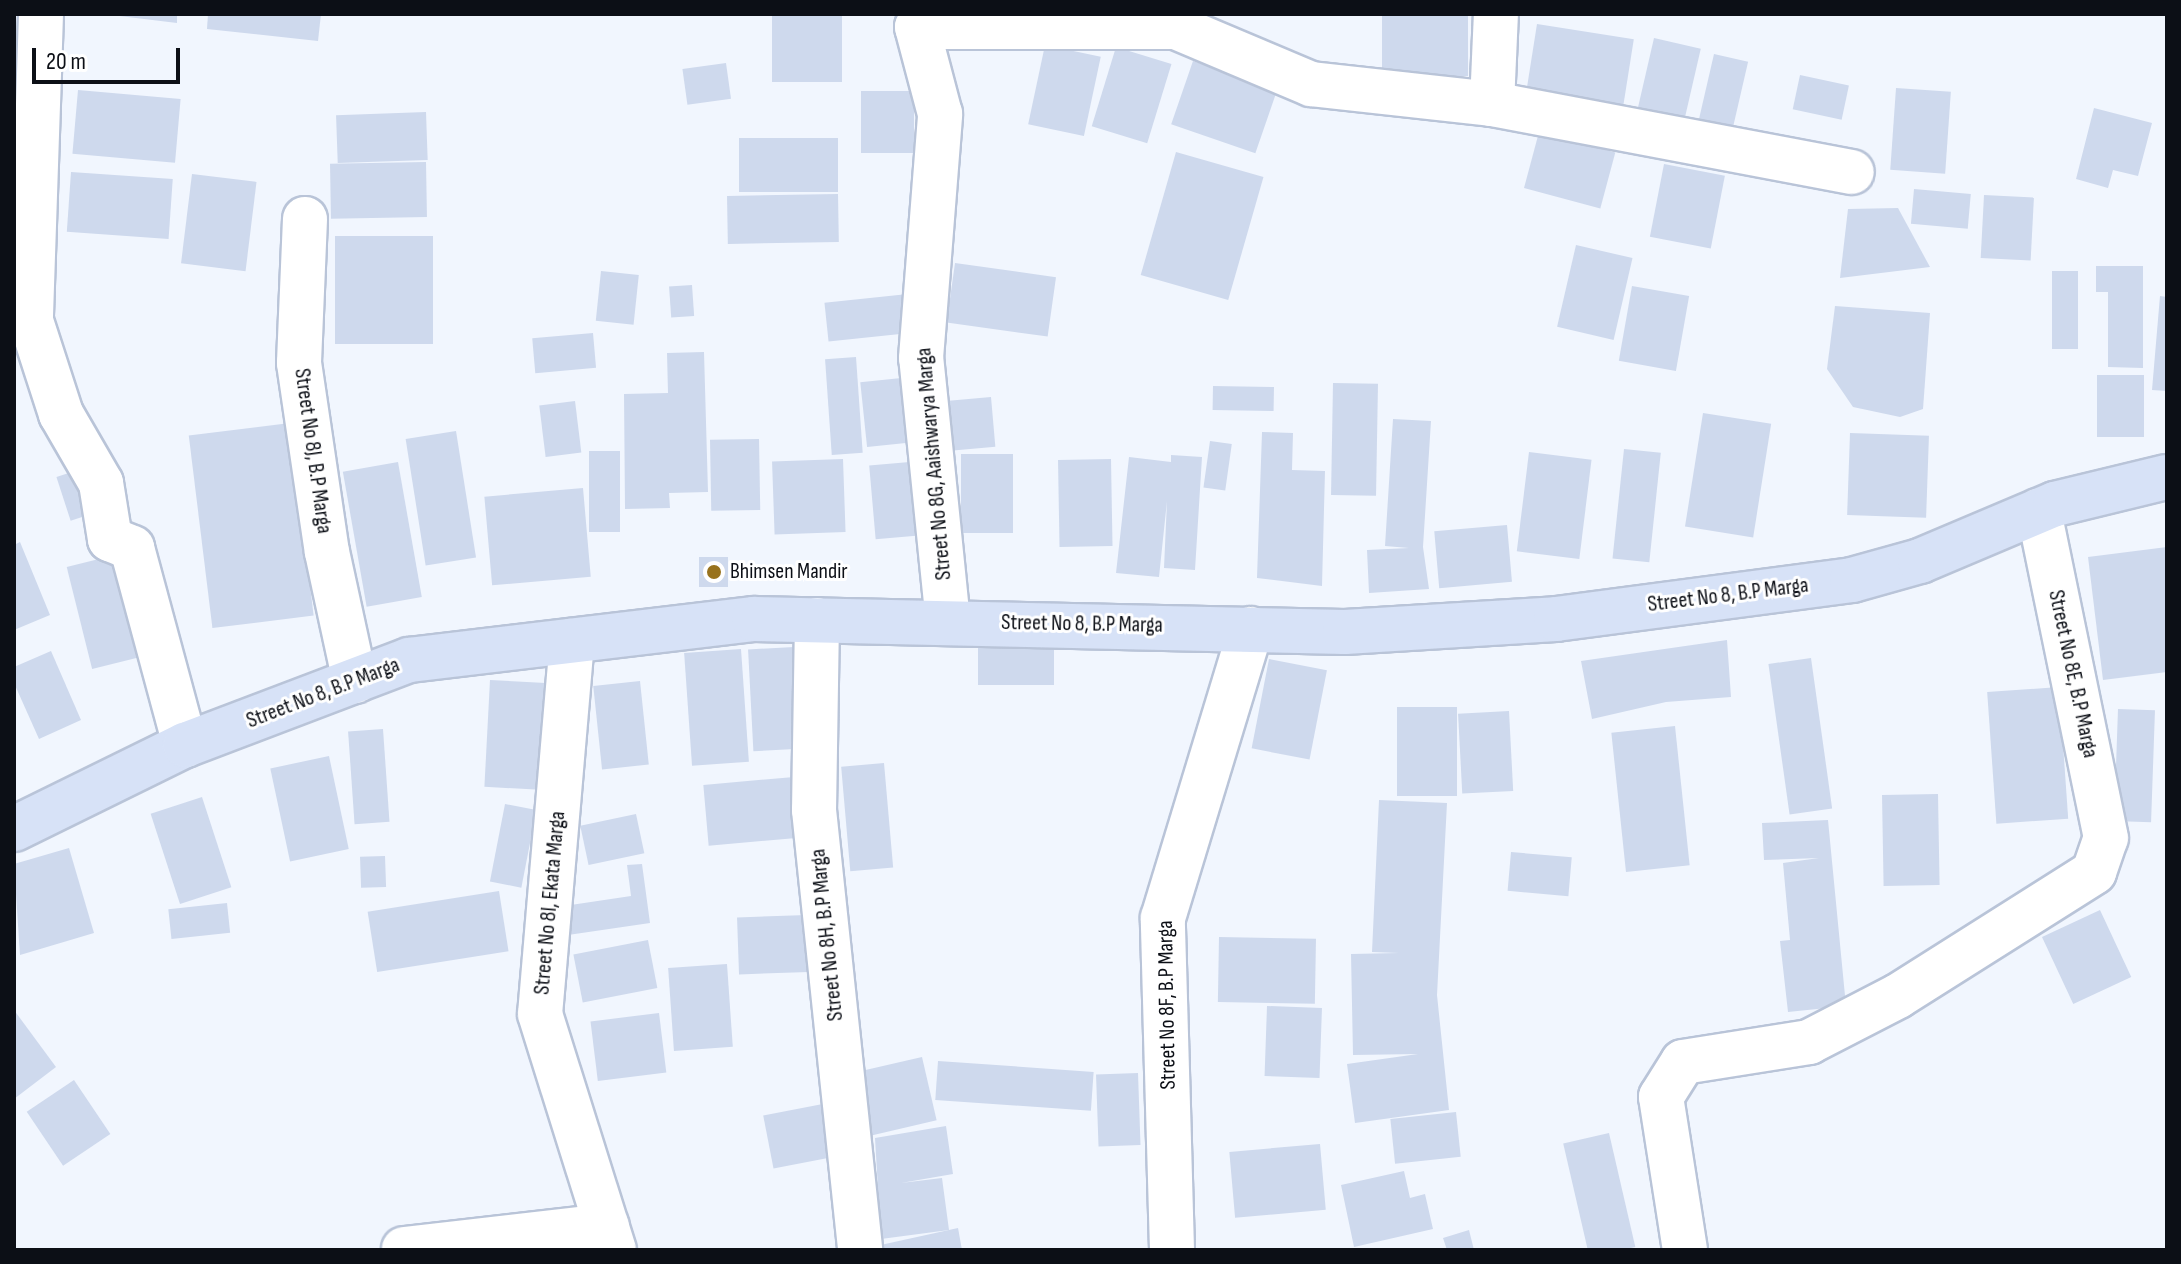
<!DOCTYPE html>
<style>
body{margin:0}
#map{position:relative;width:2181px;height:1264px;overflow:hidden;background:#f1f6fe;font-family:"Sofia Sans Condensed",sans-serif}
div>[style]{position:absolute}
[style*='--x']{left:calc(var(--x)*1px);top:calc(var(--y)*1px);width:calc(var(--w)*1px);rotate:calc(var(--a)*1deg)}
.building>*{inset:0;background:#ced9ed;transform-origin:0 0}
.roads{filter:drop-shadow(2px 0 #b9c4d8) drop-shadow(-2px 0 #b9c4d8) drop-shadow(0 2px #b9c4d8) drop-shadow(0 -2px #b9c4d8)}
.minor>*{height:44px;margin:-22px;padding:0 22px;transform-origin:22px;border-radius:22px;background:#fff}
.major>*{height:44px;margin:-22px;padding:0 22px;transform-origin:22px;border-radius:22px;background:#d7e2f7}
.dots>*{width:22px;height:22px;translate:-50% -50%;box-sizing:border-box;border:4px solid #fff;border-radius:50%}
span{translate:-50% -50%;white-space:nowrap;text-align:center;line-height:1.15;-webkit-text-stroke:6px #fff;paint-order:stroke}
.street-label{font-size:22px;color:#0c0f16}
.poi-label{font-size:22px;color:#0c0f16}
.left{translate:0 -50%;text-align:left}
.frame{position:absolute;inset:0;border:16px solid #0c0f16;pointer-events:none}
.scale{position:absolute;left:32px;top:48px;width:148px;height:36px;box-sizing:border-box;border:4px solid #0c0f16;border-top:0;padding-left:10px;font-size:24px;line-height:28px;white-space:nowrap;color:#0c0f16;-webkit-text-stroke:6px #fff;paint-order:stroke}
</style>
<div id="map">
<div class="building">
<div style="clip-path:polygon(103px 14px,177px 14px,177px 23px)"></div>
<div style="clip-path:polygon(208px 14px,321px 14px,318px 41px,207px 29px)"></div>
<div style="left:772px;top:14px;width:70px;height:68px"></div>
<div style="left:1382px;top:14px;width:86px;height:62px"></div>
<div style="left:1537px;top:24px;width:98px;height:69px;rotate:9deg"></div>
<div style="left:1654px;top:38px;width:48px;height:73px;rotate:13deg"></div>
<div style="left:1045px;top:45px;width:57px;height:81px;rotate:12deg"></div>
<div style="left:1116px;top:47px;width:58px;height:83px;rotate:17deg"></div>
<div style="clip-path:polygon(28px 51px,33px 110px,14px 112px,14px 53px)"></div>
<div style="left:1714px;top:54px;width:35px;height:72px;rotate:13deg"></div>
<div style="left:1193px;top:61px;width:89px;height:67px;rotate:19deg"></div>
<div style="left:726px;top:63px;width:36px;height:44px;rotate:82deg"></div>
<div style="left:1800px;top:75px;width:50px;height:35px;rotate:12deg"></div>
<div style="left:1896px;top:88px;width:55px;height:82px;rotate:4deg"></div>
<div style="left:78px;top:90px;width:103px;height:64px;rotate:5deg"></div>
<div style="left:861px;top:91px;width:53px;height:62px"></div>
<div style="clip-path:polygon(2094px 108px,2152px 123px,2138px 176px,2113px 170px,2108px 188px,2076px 179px)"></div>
<div style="left:426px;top:112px;width:48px;height:90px;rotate:88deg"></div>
<div style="left:1539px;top:132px;width:79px;height:58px;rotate:15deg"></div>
<div style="left:838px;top:138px;width:54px;height:99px;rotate:90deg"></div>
<div style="left:1176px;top:152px;width:91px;height:128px;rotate:16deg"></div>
<div style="left:426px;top:162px;width:55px;height:96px;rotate:89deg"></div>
<div style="left:1664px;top:164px;width:62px;height:74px;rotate:11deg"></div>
<div style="left:71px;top:172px;width:102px;height:60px;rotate:4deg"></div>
<div style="left:192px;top:174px;width:65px;height:90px;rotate:7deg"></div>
<div style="left:1914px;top:189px;width:57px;height:35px;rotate:5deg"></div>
<div style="left:838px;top:194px;width:48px;height:111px;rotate:89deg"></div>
<div style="left:1984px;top:195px;width:50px;height:63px;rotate:3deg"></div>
<div style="clip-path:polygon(1898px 208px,1930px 267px,1840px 278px,1848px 209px)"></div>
<div style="left:433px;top:236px;width:108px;height:98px;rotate:90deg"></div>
<div style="left:1576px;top:245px;width:58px;height:84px;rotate:13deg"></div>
<div style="left:955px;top:263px;width:102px;height:60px;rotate:8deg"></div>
<div style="clip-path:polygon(2096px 266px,2143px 266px,2143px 368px,2108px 367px,2108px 292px,2096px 292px)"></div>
<div style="left:601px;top:271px;width:38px;height:50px;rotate:6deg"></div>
<div style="left:2052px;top:271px;width:26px;height:78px"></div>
<div style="left:692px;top:285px;width:31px;height:23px;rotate:86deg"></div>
<div style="left:1632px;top:286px;width:58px;height:76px;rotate:10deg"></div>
<div style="left:908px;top:294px;width:39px;height:84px;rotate:84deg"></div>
<div style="clip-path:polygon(2160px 296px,2167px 297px,2167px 391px,2152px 390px)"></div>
<div style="clip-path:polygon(1835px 306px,1930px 313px,1923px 409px,1900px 417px,1853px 407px,1827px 369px)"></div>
<div style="left:593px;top:333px;width:35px;height:61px;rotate:85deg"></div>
<div style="clip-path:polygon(704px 352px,708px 492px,669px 493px,670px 508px,625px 509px,624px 394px,668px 393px,667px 353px)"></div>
<div style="left:856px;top:357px;width:96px;height:31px;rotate:86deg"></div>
<div style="left:2097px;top:375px;width:47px;height:62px"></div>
<div style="left:911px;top:377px;width:65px;height:51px;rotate:84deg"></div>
<div style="left:1333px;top:383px;width:45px;height:112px;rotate:1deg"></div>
<div style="left:1213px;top:386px;width:61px;height:24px;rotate:1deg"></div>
<div style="left:991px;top:397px;width:50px;height:45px;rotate:85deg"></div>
<div style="left:575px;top:401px;width:52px;height:36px;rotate:83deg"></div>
<div style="left:1703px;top:413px;width:69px;height:115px;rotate:9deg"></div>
<div style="clip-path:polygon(1393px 419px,1431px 421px,1423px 547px,1429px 589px,1369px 593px,1367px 550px,1409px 548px,1385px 546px)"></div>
<div style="left:290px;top:423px;width:194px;height:102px;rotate:83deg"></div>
<div style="left:456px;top:431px;width:128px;height:51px;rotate:81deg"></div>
<div style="clip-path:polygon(1262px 432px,1293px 433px,1292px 470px,1325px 471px,1322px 586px,1257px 578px)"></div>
<div style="left:1850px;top:433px;width:79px;height:82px;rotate:2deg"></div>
<div style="left:759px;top:439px;width:71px;height:49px;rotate:89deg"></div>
<div style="left:1210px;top:441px;width:22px;height:47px;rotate:8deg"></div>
<div style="left:1624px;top:449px;width:37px;height:110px;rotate:6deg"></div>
<div style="left:620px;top:451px;width:81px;height:31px;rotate:90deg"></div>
<div style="left:1529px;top:452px;width:63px;height:100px;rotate:7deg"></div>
<div style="left:961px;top:454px;width:52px;height:79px"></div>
<div style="clip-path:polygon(1171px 455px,1202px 457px,1195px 570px,1164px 568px,1167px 501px,1159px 577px,1116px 573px,1129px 457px,1171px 462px)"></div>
<div style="left:843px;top:459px;width:73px;height:71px;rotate:88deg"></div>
<div style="left:1111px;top:459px;width:87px;height:53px;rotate:89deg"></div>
<div style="left:921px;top:461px;width:74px;height:52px;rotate:85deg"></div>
<div style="left:398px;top:462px;width:137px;height:56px;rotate:80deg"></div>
<div style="left:84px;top:468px;width:46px;height:29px;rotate:72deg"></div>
<div style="left:583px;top:488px;width:89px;height:99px;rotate:85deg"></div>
<div style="left:1507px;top:525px;width:57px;height:73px;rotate:85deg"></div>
<div style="clip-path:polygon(20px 542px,50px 615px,14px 630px,14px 545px)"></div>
<div style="clip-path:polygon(2167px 547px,2167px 672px,2103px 680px,2088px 557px)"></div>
<div style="left:123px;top:553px;width:105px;height:58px;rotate:76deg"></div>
<div style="left:699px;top:557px;width:29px;height:30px"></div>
<div style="left:978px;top:638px;width:76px;height:47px"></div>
<div style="clip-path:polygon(1727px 640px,1731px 697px,1666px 702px,1592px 719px,1581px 661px)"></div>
<div style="left:794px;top:647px;width:102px;height:46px;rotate:87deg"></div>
<div style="left:741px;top:649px;width:113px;height:57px;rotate:86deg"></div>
<div style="clip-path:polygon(51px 651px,81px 720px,39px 739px,14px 683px,14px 667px)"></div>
<div style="left:1811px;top:658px;width:152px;height:43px;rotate:82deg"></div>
<div style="left:1269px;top:659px;width:59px;height:91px;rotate:11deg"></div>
<div style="left:490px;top:680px;width:65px;height:107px;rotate:3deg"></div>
<div style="left:640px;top:681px;width:84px;height:47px;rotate:84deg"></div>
<div style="left:2059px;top:687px;width:132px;height:72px;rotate:86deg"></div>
<div style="left:1397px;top:707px;width:60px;height:89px"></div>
<div style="left:2118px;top:709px;width:37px;height:112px;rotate:2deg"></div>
<div style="left:1509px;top:711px;width:80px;height:51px;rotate:87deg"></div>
<div style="left:1675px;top:726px;width:140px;height:64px;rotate:84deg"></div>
<div style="left:383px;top:729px;width:93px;height:35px;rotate:86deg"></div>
<div style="left:329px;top:756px;width:95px;height:60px;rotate:78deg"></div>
<div style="left:884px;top:763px;width:105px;height:43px;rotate:85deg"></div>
<div style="left:794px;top:777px;width:61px;height:91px;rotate:85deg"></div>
<div style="left:1938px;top:794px;width:91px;height:56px;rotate:89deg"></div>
<div style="left:202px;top:797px;width:95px;height:54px;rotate:72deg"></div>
<div style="clip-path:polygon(1379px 800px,1447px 803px,1437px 995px,1449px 1110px,1355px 1123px,1347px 1064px,1418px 1054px,1353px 1055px,1351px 954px,1399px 953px,1372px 952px)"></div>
<div style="left:505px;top:804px;width:32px;height:79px;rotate:11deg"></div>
<div style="left:636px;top:814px;width:40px;height:57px;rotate:78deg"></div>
<div style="clip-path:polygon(1828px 820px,1846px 1006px,1788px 1012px,1780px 941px,1790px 940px,1783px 863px,1819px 858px,1764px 860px,1762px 823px)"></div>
<div style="clip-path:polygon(69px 848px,94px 933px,20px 955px,14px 864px)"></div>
<div style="left:1511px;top:852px;width:61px;height:39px;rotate:5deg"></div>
<div style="left:385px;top:856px;width:31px;height:25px;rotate:88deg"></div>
<div style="clip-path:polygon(642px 864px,650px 923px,568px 935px,564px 906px,631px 896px,627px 865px)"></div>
<div style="left:499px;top:891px;width:61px;height:133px;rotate:81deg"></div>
<div style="left:227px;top:903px;width:30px;height:59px;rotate:84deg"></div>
<div style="left:2100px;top:910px;width:74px;height:64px;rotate:65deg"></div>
<div style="left:807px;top:915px;width:57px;height:70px;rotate:88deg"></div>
<div style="left:1219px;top:937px;width:97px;height:65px;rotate:1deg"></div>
<div style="left:648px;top:940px;width:49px;height:76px;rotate:79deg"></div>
<div style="left:727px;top:964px;width:83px;height:59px;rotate:86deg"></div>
<div style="left:1267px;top:1006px;width:55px;height:70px;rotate:2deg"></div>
<div style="clip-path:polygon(14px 1010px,56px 1067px,14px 1099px)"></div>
<div style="left:659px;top:1013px;width:60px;height:69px;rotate:83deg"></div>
<div style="left:922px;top:1057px;width:65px;height:68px;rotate:77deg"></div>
<div style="left:938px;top:1061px;width:156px;height:39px;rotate:4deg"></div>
<div style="left:1138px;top:1073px;width:72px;height:42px;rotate:88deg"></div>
<div style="left:74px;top:1080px;width:65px;height:57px;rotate:56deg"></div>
<div style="left:828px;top:1103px;width:54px;height:66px;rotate:79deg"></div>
<div style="left:1456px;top:1112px;width:45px;height:66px;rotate:84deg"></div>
<div style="clip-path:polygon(946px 1126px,953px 1174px,901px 1183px,942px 1178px,949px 1230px,881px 1239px,875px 1138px)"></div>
<div style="left:1609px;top:1133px;width:117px;height:47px;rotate:77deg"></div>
<div style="left:1320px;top:1144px;width:66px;height:91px;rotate:85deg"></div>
<div style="clip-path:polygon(1404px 1171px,1410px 1198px,1425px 1194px,1433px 1229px,1354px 1247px,1341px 1185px)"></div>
<div style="clip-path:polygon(958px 1228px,962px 1250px,877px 1250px,876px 1246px)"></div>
<div style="clip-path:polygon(1469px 1230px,1474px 1250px,1447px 1250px,1443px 1238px)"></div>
</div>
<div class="roads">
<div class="minor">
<div style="--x:41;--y:14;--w:307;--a:91.9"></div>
<div style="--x:31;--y:321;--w:98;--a:72.1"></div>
<div style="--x:61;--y:414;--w:80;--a:59.9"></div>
<div style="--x:101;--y:483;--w:57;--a:80.9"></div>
<div style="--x:110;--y:539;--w:24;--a:22"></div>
<div style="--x:132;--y:548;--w:204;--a:74.9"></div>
<div style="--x:1176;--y:27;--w:147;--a:22.9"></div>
<div style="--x:1311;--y:84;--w:182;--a:6.3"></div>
<div style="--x:1492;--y:104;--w:366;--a:10.7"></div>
<div style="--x:1492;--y:104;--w:90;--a:-87.5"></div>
<div style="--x:305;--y:219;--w:144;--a:92.4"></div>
<div style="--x:299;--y:363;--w:191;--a:81.6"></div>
<div style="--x:327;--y:552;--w:132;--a:77.8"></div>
<div style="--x:817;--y:620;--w:190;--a:90.9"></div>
<div style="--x:814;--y:810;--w:442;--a:84"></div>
<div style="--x:948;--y:622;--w:265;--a:-95.8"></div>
<div style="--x:921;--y:358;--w:245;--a:-85.5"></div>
<div style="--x:940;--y:114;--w:90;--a:-104.8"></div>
<div style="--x:917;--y:27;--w:259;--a:0"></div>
<div style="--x:1176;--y:27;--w:13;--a:-86"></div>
<div style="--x:572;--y:641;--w:374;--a:94.9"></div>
<div style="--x:540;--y:1014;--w:247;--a:72.6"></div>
<div style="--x:404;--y:1249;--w:204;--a:-6.5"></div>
<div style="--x:1172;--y:1250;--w:332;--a:-91.6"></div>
<div style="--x:1163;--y:918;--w:302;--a:-73.1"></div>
<div style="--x:1685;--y:1250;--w:155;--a:-98.9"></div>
<div style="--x:1661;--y:1097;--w:41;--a:-57.8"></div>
<div style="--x:1683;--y:1062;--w:128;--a:-9"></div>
<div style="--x:1809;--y:1042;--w:100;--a:-27.3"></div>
<div style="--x:1898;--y:996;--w:232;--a:-32.3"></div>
<div style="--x:2094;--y:872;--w:36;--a:-71"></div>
<div style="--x:2106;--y:838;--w:334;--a:-101.6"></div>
</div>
<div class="major">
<div style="--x:14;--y:829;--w:191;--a:-26.2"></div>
<div style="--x:185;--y:745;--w:240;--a:-20.8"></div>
<div style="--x:409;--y:660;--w:347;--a:-6.8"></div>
<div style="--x:754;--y:619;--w:591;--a:1.26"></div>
<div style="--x:1345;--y:632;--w:211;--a:-3.5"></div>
<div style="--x:1556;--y:619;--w:299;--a:-7.5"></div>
<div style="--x:1852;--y:580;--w:71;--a:-15.6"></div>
<div style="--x:1920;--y:561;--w:147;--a:-22.9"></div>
<div style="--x:2055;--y:504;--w:115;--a:-13.6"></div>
</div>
</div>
<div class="dots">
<div style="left:714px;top:572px;background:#98721d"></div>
</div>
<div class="street-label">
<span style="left:313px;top:451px;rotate:82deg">Street No 8J, B.P Marga</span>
<span style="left:934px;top:464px;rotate:-95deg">Street No 8G, Aaishwarya Marga</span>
<span style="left:1728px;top:595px;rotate:-7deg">Street No 8, B.P Marga</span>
<span style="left:1082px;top:624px;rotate:1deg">Street No 8, B.P Marga</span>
<span style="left:2073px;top:674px;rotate:78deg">Street No 8E, B.P Marga</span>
<span style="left:323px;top:693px;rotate:-21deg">Street No 8, B.P Marga</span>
<span style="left:550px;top:903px;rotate:-85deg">Street No 8I, Ekata Marga</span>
<span style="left:827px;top:935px;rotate:-96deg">Street No 8H, B.P Marga</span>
<span style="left:1167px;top:1005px;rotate:-91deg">Street No 8F, B.P Marga</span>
</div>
<div class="poi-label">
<span class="left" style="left:730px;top:572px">Bhimsen Mandir</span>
</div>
<div class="frame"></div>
<div class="scale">20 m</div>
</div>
